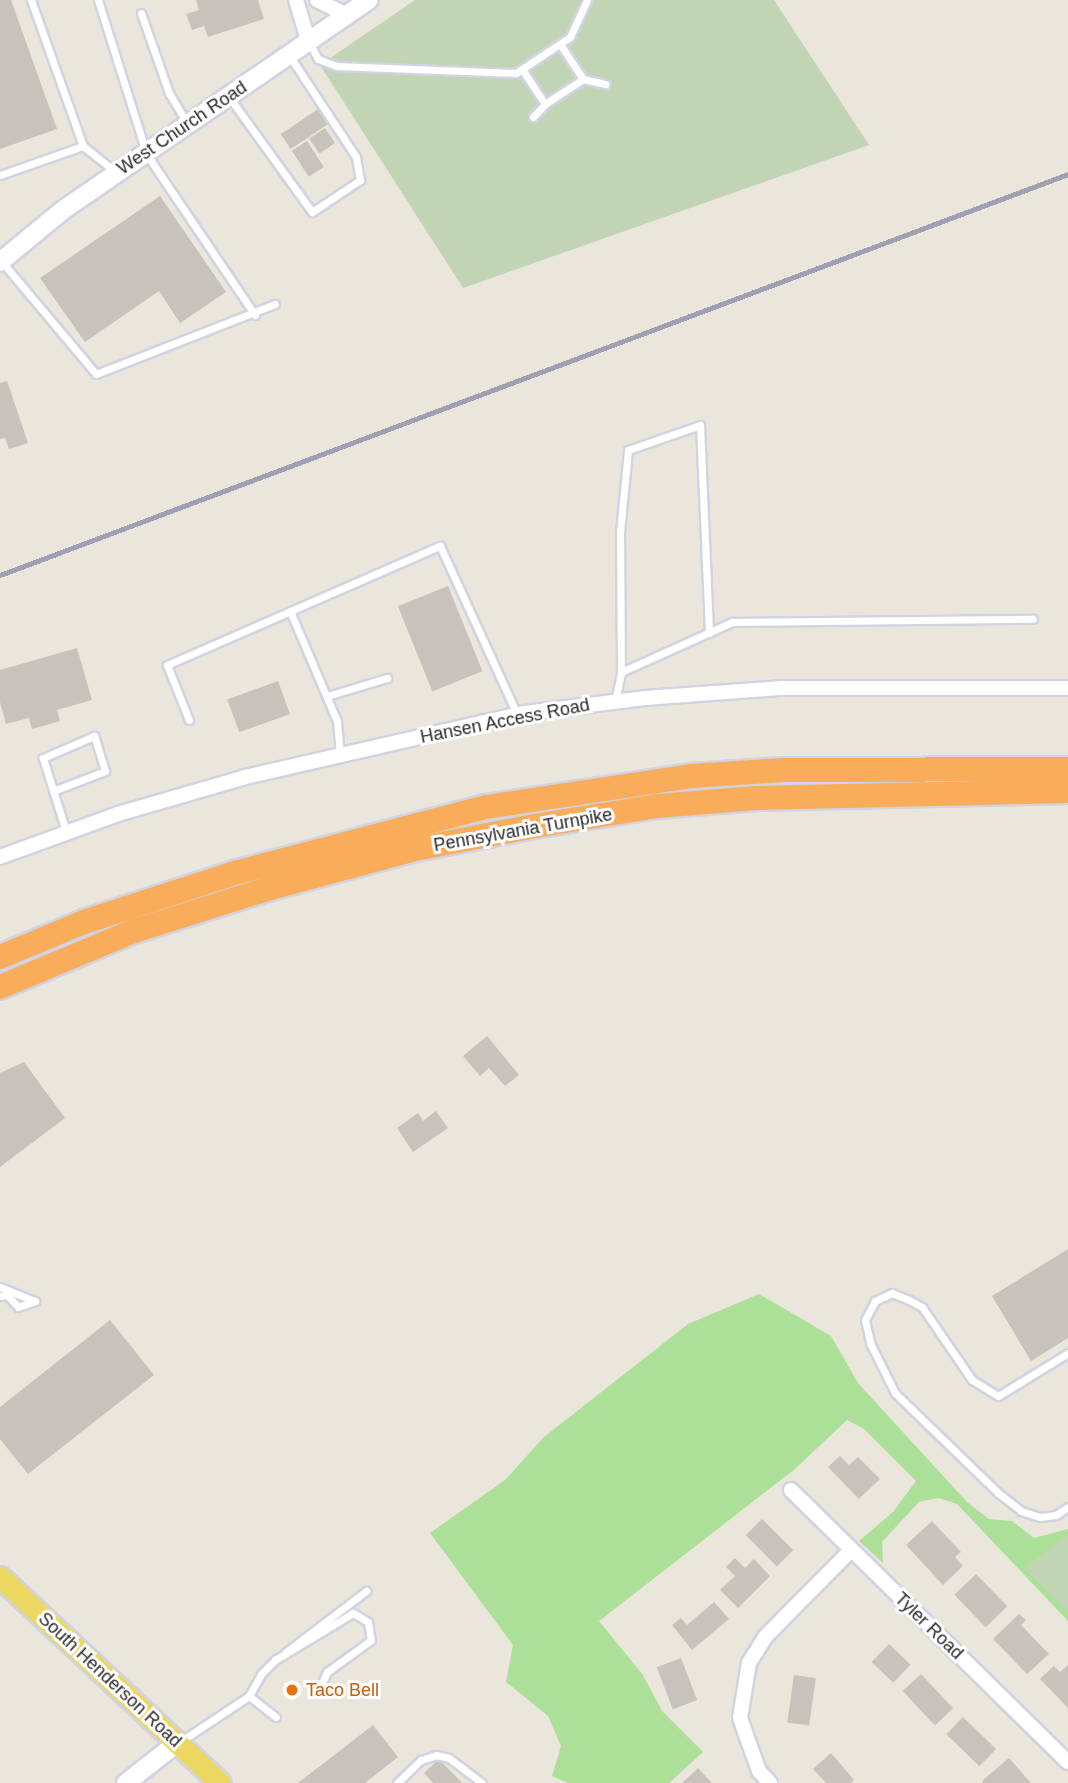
<!DOCTYPE html>
<style>
body{margin:0}
#map{position:relative;width:1068px;height:1783px;overflow:hidden;background:#ebe6db;font-family:Arial,sans-serif}
div>[style]{position:absolute}
[style*='--x']{left:calc(var(--x)*1px);top:calc(var(--y)*1px);width:calc(var(--w)*1px);rotate:calc(var(--a)*1deg)}
.green>*{inset:0;background:#ace099}
.cemetery>*{inset:0;background:#c1d4b3}
.building>*{inset:0;background:#c7c2bb;transform-origin:0 0}
.roads{filter:drop-shadow(2px 0 #d1d3e2) drop-shadow(-2px 0 #d1d3e2) drop-shadow(0 2px #d1d3e2) drop-shadow(0 -2px #d1d3e2)}
.service>*{height:7px;margin:-3.5px;padding:0 3.5px;transform-origin:3.5px;border-radius:3.5px;background:#fff}
.minor>*{height:14px;margin:-7px;padding:0 7px;transform-origin:7px;border-radius:7px;background:#fff}
.tertiary>*{height:18px;margin:-9px;padding:0 9px;transform-origin:9px;border-radius:9px;background:#fff}
.primary>*{height:21px;margin:-10.5px;padding:0 10.5px;transform-origin:10.5px;border-radius:10.5px;background:#ecd760}
.motorway>*{height:24px;margin:-12px;padding:0 12px;transform-origin:12px;border-radius:12px;background:#f9ac59}
.rail>*{height:5px;margin:-2.5px;padding:0 2.5px;transform-origin:2.5px;border-radius:2.5px;background:#9fa0b3}
.dots>*{width:19px;height:19px;translate:-50% -50%;box-sizing:border-box;border:4px solid #fff;border-radius:50%}
span{translate:-50% -50%;white-space:nowrap;text-align:center;line-height:1.15;-webkit-text-stroke:6px #fff;paint-order:stroke}
.street-label{font-size:18px;color:#292929}
.food-label{font-size:18px;color:#c56008}
.left{translate:0 -50%;text-align:left}
</style>
<div id="map">
<div class="green">
<div style="clip-path:polygon(759px 1294px,831px 1336px,858px 1383px,967px 1502px,989px 1519px,1012px 1521px,1034px 1538px,1068px 1529px,1068px 1621px,957px 1504px,938px 1498px,919px 1502px,882px 1542px,883px 1563px,859px 1541px,893px 1512px,916px 1481px,864px 1429px,847px 1420px,795px 1469px,599px 1621px,643px 1675px,662px 1711px,703px 1752px,669px 1783px,568px 1783px,552px 1776px,561px 1746px,548px 1716px,506px 1682px,513px 1645px,430px 1533px,505px 1480px,544px 1437px,688px 1324px)"></div>
</div>
<div class="cemetery">
<div style="clip-path:polygon(415px 0,774px 0,869px 145px,463px 288px,320px 65px)"></div>
<div style="clip-path:polygon(1068px 1535px,1068px 1612px,1024px 1568px)"></div>
</div>
<div class="building">
<div style="clip-path:polygon(0 0,11px 0,57px 129px,0 149px)"></div>
<div style="clip-path:polygon(196px 0,258px 0,264px 19px,208px 37px,204px 26px,192px 30px,186px 14px,199px 10px)"></div>
<div style="left:318px;top:109px;width:18px;height:45px;rotate:56deg"></div>
<div style="left:325px;top:128px;width:18px;height:19px;rotate:56deg"></div>
<div style="left:307px;top:141px;width:31px;height:18px;rotate:57deg"></div>
<div style="clip-path:polygon(160px 196px,226px 292px,180px 323px,159px 291px,85px 342px,40px 278px)"></div>
<div style="clip-path:polygon(7px 381px,28px 443px,9px 449px,5px 438px,0 439px,0 383px)"></div>
<div style="left:448px;top:586px;width:92px;height:54px;rotate:68deg"></div>
<div style="clip-path:polygon(77px 648px,92px 700px,57px 710px,60px 721px,32px 729px,29px 718px,6px 724px,0 702px,0 670px)"></div>
<div style="left:278px;top:681px;width:35px;height:54px;rotate:70deg"></div>
<div style="clip-path:polygon(487px 1036px,519px 1075px,505px 1086px,489px 1068px,480px 1076px,463px 1056px)"></div>
<div style="clip-path:polygon(24px 1062px,65px 1118px,0 1167px,0 1073px)"></div>
<div style="clip-path:polygon(436px 1111px,448px 1128px,413px 1152px,397px 1128px,418px 1113px,423px 1121px)"></div>
<div style="clip-path:polygon(1068px 1249px,1068px 1338px,1031px 1361px,992px 1296px)"></div>
<div style="clip-path:polygon(110px 1320px,154px 1375px,28px 1474px,0 1439px,0 1407px)"></div>
<div style="clip-path:polygon(840px 1456px,849px 1465px,858px 1457px,880px 1479px,859px 1499px,828px 1467px)"></div>
<div style="left:762px;top:1519px;width:44px;height:23px;rotate:45deg"></div>
<div style="clip-path:polygon(932px 1521px,961px 1552px,955px 1557px,963px 1566px,943px 1585px,906px 1545px)"></div>
<div style="clip-path:polygon(735px 1558px,745px 1568px,754px 1559px,770px 1576px,738px 1608px,720px 1590px,735px 1576px,726px 1567px)"></div>
<div style="left:976px;top:1574px;width:45px;height:30px;rotate:46deg"></div>
<div style="clip-path:polygon(714px 1602px,729px 1619px,692px 1650px,672px 1625px,681px 1618px,687px 1625px)"></div>
<div style="clip-path:polygon(1019px 1614px,1026px 1620px,1021px 1625px,1049px 1654px,1027px 1674px,993px 1639px)"></div>
<div style="left:889px;top:1644px;width:30px;height:25px;rotate:44deg"></div>
<div style="left:681px;top:1658px;width:45px;height:26px;rotate:69deg"></div>
<div style="clip-path:polygon(1068px 1665px,1068px 1708px,1040px 1679px,1054px 1666px,1060px 1672px)"></div>
<div style="left:921px;top:1674px;width:47px;height:25px;rotate:47deg"></div>
<div style="left:794px;top:1675px;width:22px;height:48px;rotate:8deg"></div>
<div style="left:963px;top:1717px;width:46px;height:24px;rotate:44deg"></div>
<div style="clip-path:polygon(373px 1725px,398px 1757px,365px 1783px,298px 1783px)"></div>
<div style="clip-path:polygon(831px 1753px,854px 1780px,851px 1783px,826px 1783px,813px 1769px)"></div>
<div style="clip-path:polygon(1009px 1758px,1031px 1783px,983px 1783px,982px 1781px)"></div>
<div style="clip-path:polygon(439px 1759px,462px 1783px,433px 1783px,424px 1773px)"></div>
<div style="clip-path:polygon(698px 1768px,712px 1783px,682px 1783px)"></div>
</div>
<div class="roads">
<div class="service">
<div style="--x:31;--y:0;--w:155;--a:70.4"></div>
<div style="--x:83;--y:146;--w:43;--a:38.5"></div>
<div style="--x:98;--y:0;--w:163;--a:72.5"></div>
<div style="--x:147;--y:155;--w:193;--a:56"></div>
<div style="--x:141;--y:13;--w:85;--a:70.7"></div>
<div style="--x:169;--y:93;--w:35;--a:59"></div>
<div style="--x:309;--y:42;--w:19;--a:62"></div>
<div style="--x:318;--y:59;--w:19;--a:21"></div>
<div style="--x:336;--y:66;--w:180;--a:2.2"></div>
<div style="--x:516;--y:73;--w:65;--a:-33.7"></div>
<div style="--x:570;--y:37;--w:41;--a:-65.3"></div>
<div style="--x:522;--y:69;--w:42;--a:56.7"></div>
<div style="--x:545;--y:104;--w:45;--a:-33.3"></div>
<div style="--x:583;--y:79;--w:42;--a:-123.3"></div>
<div style="--x:583;--y:79;--w:23;--a:13"></div>
<div style="--x:229;--y:97;--w:142;--a:54.2"></div>
<div style="--x:312;--y:212;--w:58;--a:-33.7"></div>
<div style="--x:360;--y:180;--w:23;--a:-100"></div>
<div style="--x:356;--y:157;--w:122;--a:-123.3"></div>
<div style="--x:533;--y:117;--w:18;--a:-47"></div>
<div style="--x:0;--y:175;--w:88;--a:-19.3"></div>
<div style="--x:2;--y:262;--w:146;--a:50"></div>
<div style="--x:96;--y:374;--w:192;--a:-21.4"></div>
<div style="--x:290;--y:611;--w:120;--a:66.9"></div>
<div style="--x:337;--y:721;--w:33;--a:85"></div>
<div style="--x:621;--y:672;--w:140;--a:-90.4"></div>
<div style="--x:620;--y:532;--w:82;--a:-84.4"></div>
<div style="--x:628;--y:450;--w:76;--a:-19.1"></div>
<div style="--x:700;--y:425;--w:208;--a:87.5"></div>
<div style="--x:327;--y:696;--w:63;--a:-16.7"></div>
<div style="--x:615;--y:701;--w:30;--a:-78"></div>
<div style="--x:621;--y:672;--w:122;--a:-24.2"></div>
<div style="--x:732;--y:622;--w:301;--a:-0.6"></div>
<div style="--x:189;--y:720;--w:59;--a:-111.8"></div>
<div style="--x:167;--y:665;--w:298;--a:-23.6"></div>
<div style="--x:440;--y:546;--w:185;--a:65.4"></div>
<div style="--x:53;--y:791;--w:56;--a:-21"></div>
<div style="--x:105;--y:771;--w:37;--a:-107"></div>
<div style="--x:94;--y:736;--w:56;--a:156.7"></div>
<div style="--x:43;--y:758;--w:77;--a:72.7"></div>
<div style="--x:0;--y:1287;--w:38;--a:22"></div>
<div style="--x:0;--y:1296;--w:7;--a:-8"></div>
<div style="--x:7;--y:1295;--w:16;--a:47"></div>
<div style="--x:18;--y:1307;--w:18;--a:-19"></div>
<div style="--x:1068;--y:1353;--w:82;--a:148.4"></div>
<div style="--x:998;--y:1396;--w:31;--a:-148"></div>
<div style="--x:972;--y:1380;--w:88;--a:-124.4"></div>
<div style="--x:922;--y:1307;--w:15;--a:-152"></div>
<div style="--x:909;--y:1300;--w:18;--a:-158"></div>
<div style="--x:892;--y:1293;--w:19;--a:155"></div>
<div style="--x:875;--y:1301;--w:21;--a:118"></div>
<div style="--x:865;--y:1320;--w:26;--a:77"></div>
<div style="--x:871;--y:1345;--w:54;--a:63.4"></div>
<div style="--x:895;--y:1393;--w:142;--a:44.1"></div>
<div style="--x:997;--y:1492;--w:31;--a:38"></div>
<div style="--x:1021;--y:1511;--w:20;--a:18"></div>
<div style="--x:1040;--y:1517;--w:16;--a:-7"></div>
<div style="--x:1056;--y:1515;--w:14;--a:-34"></div>
<div style="--x:286;--y:1652;--w:101;--a:-37.3"></div>
<div style="--x:275;--y:1660;--w:91;--a:-31.1"></div>
<div style="--x:353;--y:1613;--w:17;--a:31"></div>
<div style="--x:368;--y:1622;--w:18;--a:81"></div>
<div style="--x:371;--y:1640;--w:54;--a:144"></div>
<div style="--x:327;--y:1672;--w:23;--a:115"></div>
<div style="--x:249;--y:1696;--w:25;--a:-61"></div>
<div style="--x:261;--y:1674;--w:21;--a:-45"></div>
<div style="--x:181;--y:1741;--w:82;--a:-33.5"></div>
<div style="--x:249;--y:1696;--w:34;--a:38"></div>
<div style="--x:397;--y:1783;--w:33;--a:-44"></div>
<div style="--x:421;--y:1760;--w:16;--a:-18"></div>
<div style="--x:436;--y:1755;--w:13;--a:13"></div>
<div style="--x:449;--y:1758;--w:41;--a:37.1"></div>
</div>
<div class="minor">
<div style="--x:296;--y:0;--w:42;--a:73.3"></div>
<div style="--x:317;--y:0;--w:33;--a:27"></div>
<div style="--x:0;--y:857;--w:126;--a:-20"></div>
<div style="--x:118;--y:814;--w:132;--a:-16.2"></div>
<div style="--x:245;--y:777;--w:287;--a:-12.9"></div>
<div style="--x:525;--y:713;--w:121;--a:-7.1"></div>
<div style="--x:645;--y:698;--w:135;--a:-4.2"></div>
<div style="--x:780;--y:688;--w:288;--a:0"></div>
<div style="--x:791;--y:1490;--w:388;--a:44.5"></div>
<div style="--x:770;--y:1783;--w:16;--a:-133"></div>
<div style="--x:759;--y:1771;--w:56;--a:-109.7"></div>
<div style="--x:740;--y:1718;--w:56;--a:-80.7"></div>
<div style="--x:749;--y:1663;--w:31;--a:-58"></div>
<div style="--x:765;--y:1637;--w:122;--a:-45.3"></div>
</div>
<div class="tertiary">
<div style="--x:0;--y:262;--w:82;--a:-39.5"></div>
<div style="--x:63;--y:210;--w:371;--a:-34.5"></div>
<div style="--x:126;--y:1783;--w:65;--a:-38.1"></div>
</div>
<div class="primary">
<div style="--x:0;--y:1577;--w:301;--a:43.1"></div>
</div>
<div class="motorway">
<div style="--x:0;--y:957;--w:91;--a:-22.6"></div>
<div style="--x:84;--y:922;--w:162;--a:-18"></div>
<div style="--x:238;--y:872;--w:256;--a:-14.7"></div>
<div style="--x:486;--y:807;--w:207;--a:-8.6"></div>
<div style="--x:691;--y:776;--w:93;--a:-3.7"></div>
<div style="--x:784;--y:770;--w:284;--a:-0.2"></div>
<div style="--x:0;--y:987;--w:145;--a:-22.7"></div>
<div style="--x:134;--y:931;--w:139;--a:-17.5"></div>
<div style="--x:267;--y:889;--w:153;--a:-15.1"></div>
<div style="--x:415;--y:849;--w:121;--a:-10.9"></div>
<div style="--x:534;--y:826;--w:125;--a:-9.2"></div>
<div style="--x:657;--y:806;--w:99;--a:-4.6"></div>
<div style="--x:756;--y:798;--w:312;--a:-1.3"></div>
</div>
</div>
<div class="rail">
<div style="--x:0;--y:575;--w:1141;--a:-20.58"></div>
</div>
<div class="dots">
<div style="left:292px;top:1690px;background:#e8710a"></div>
</div>
<div class="street-label">
<span style="left:182px;top:128px;rotate:-34deg">West Church Road</span>
<span style="left:505px;top:721px;rotate:-11deg">Hansen Access Road</span>
<span style="left:523px;top:830px;rotate:-10deg">Pennsylvania Turnpike</span>
<span style="left:929px;top:1626px;rotate:44deg">Tyler Road</span>
<span style="left:110px;top:1680px;rotate:43deg">South Henderson Road</span>
</div>
<div class="food-label">
<span class="left" style="left:306px;top:1690px">Taco Bell</span>
</div>
</div>
